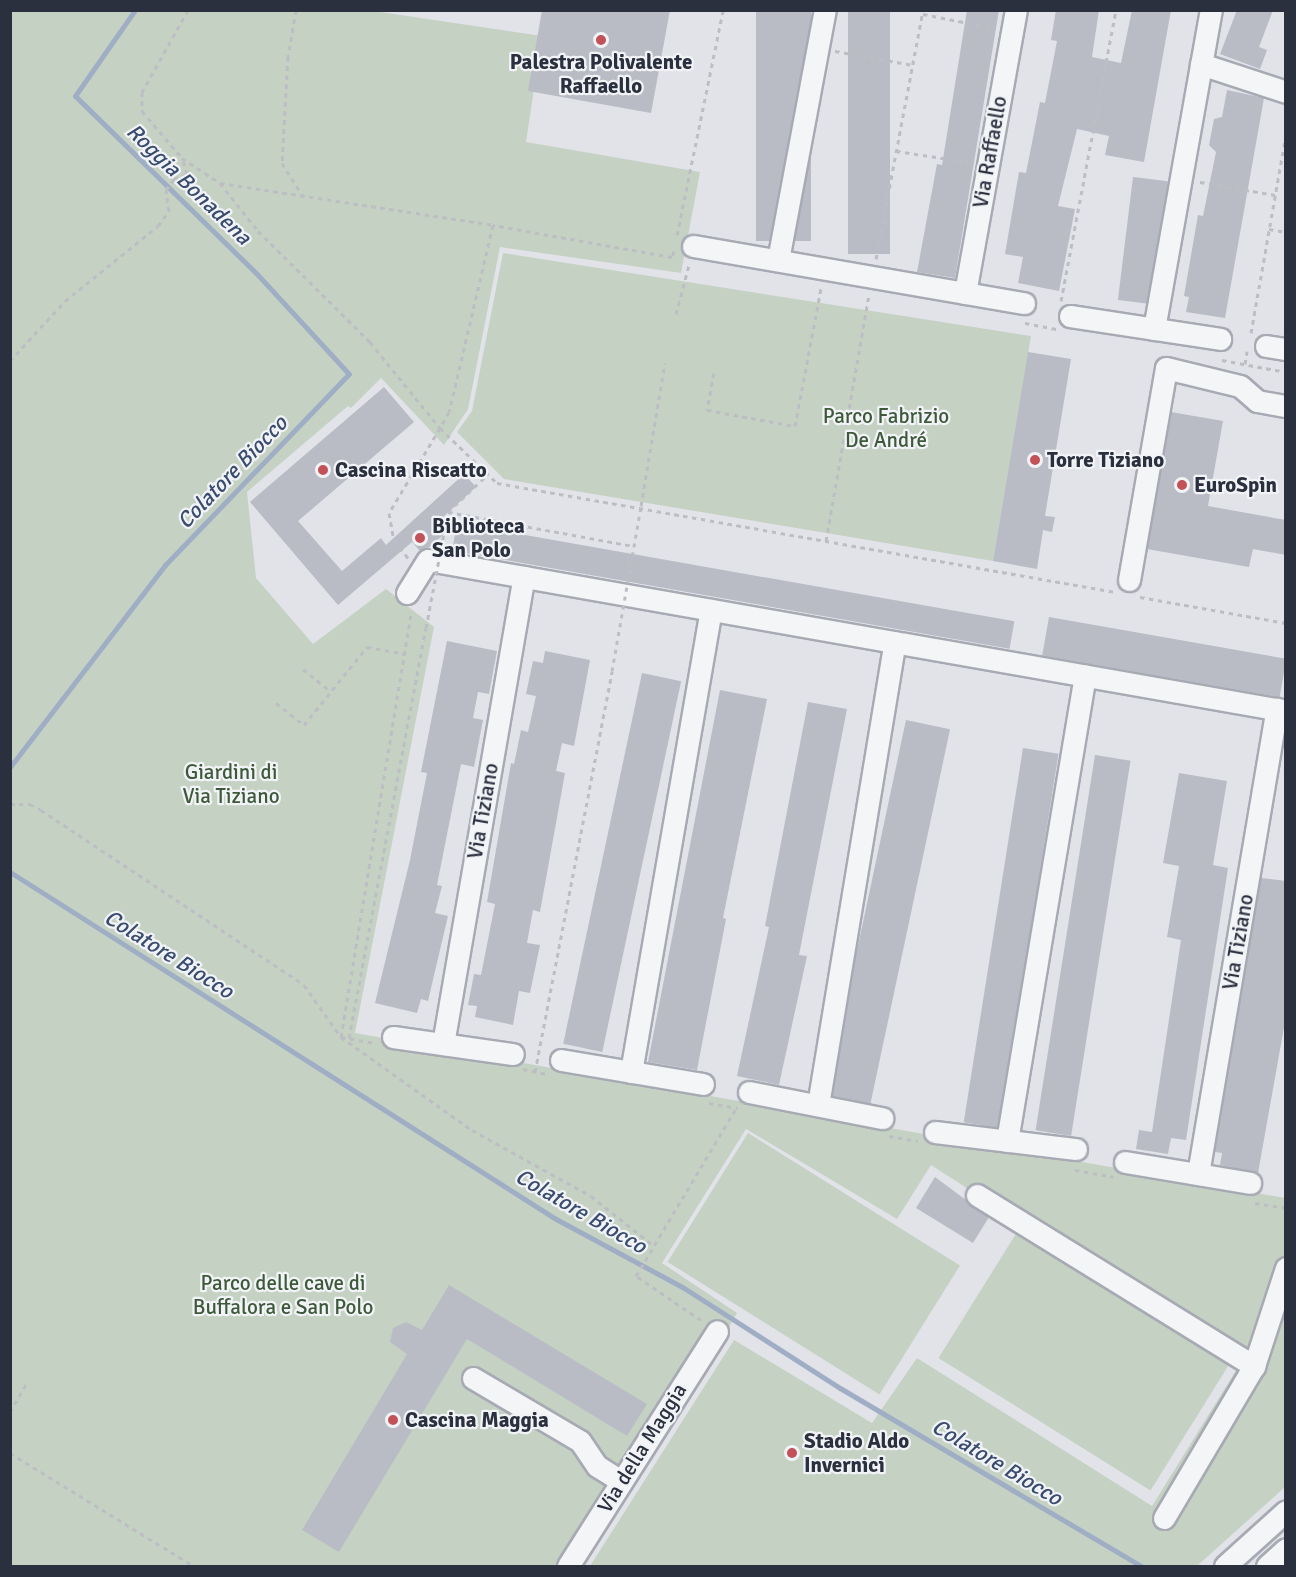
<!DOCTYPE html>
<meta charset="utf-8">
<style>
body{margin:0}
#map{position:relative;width:1296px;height:1577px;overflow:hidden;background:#e1e3e9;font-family:Signika,sans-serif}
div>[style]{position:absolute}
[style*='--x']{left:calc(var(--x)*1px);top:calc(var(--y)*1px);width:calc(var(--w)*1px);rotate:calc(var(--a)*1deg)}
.green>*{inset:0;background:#c5d2c3;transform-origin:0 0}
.stream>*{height:5px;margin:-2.5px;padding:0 2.5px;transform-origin:2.5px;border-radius:2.5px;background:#a0aec5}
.building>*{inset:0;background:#b9bcc5;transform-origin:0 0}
.path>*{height:3px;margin-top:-1.5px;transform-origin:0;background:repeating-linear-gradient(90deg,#bcbec3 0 4.5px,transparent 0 9px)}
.roads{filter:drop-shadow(2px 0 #a7aab3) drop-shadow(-2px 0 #a7aab3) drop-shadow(0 2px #a7aab3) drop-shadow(0 -2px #a7aab3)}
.minor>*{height:21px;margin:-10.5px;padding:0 10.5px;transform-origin:10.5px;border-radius:10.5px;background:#f4f5f7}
.path-bridge>*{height:3px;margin-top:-1.5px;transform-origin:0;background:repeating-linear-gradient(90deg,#bcbec3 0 4.5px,transparent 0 9px)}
.dots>*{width:16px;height:16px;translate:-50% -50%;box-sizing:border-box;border:3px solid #f1f3f6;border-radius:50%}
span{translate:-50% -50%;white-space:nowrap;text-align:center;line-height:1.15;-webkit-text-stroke:4.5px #f1f3f6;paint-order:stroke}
.poi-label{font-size:21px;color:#2b303f;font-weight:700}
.left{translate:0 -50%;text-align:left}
.street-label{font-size:21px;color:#2b303f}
.park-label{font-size:21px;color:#3d593a}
.water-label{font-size:22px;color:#394c6f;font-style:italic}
.frame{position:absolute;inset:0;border:12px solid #2b303f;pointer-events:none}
</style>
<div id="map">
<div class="green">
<div style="clip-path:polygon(367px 10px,542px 36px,526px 142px,700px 172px,681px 273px,500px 247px,468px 409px,444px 445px,381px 378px,351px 408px,348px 406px,247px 492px,256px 578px,313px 644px,386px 589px,434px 627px,355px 1033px,1285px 1198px,1285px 1487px,1197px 1566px,590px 1566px,734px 1340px,872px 1423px,917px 1358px,1152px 1506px,1240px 1364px,931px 1165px,897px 1219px,746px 1129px,662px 1263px,737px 1313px,723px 1338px,707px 1329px,557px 1566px,11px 1566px,11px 11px)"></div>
<div style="clip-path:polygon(503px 253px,1031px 336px,993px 561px,504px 479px,457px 432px,472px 411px)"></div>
<div style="left:748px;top:1133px;width:250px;height:152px;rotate:32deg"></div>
<div style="left:1019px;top:1229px;width:250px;height:152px;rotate:32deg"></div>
</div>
<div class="stream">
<div style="--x:10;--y:767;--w:255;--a:-52.5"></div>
<div style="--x:165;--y:565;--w:265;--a:-46.1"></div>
<div style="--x:349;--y:374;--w:134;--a:-132.6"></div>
<div style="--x:258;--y:275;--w:256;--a:-135.6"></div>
<div style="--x:75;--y:96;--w:105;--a:-55.1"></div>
<div style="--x:10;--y:872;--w:647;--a:32.44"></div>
<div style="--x:556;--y:1219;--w:145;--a:28.3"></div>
<div style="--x:684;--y:1288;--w:185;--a:32.7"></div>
<div style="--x:840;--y:1388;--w:350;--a:30.6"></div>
</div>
<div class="building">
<div style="clip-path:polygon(542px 10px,670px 10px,651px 113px,528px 91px)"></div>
<div style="left:756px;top:10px;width:55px;height:231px"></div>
<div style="left:848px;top:10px;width:42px;height:244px"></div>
<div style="clip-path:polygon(967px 10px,999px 10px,955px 278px,917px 272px,937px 164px,942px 165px)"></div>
<div style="clip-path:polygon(1056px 10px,1099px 10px,1092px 57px,1121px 63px,1132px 10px,1171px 10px,1144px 162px,1105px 155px,1109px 136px,1077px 129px,1058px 206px,1075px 209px,1059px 291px,1018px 283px,1023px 257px,1005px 254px,1019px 172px,1026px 173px,1040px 102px,1045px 103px,1057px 41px,1051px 40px)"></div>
<div style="clip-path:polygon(1237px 10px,1273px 10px,1259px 47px,1267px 50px,1260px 69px,1220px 54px)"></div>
<div style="clip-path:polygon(1227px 90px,1264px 98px,1225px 318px,1186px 312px,1189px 297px,1184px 296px,1198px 215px,1203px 216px,1216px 152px,1209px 145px,1214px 119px,1222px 117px)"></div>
<div style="left:1133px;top:177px;width:35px;height:124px;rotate:7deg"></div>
<div style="clip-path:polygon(1028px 352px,1071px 359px,1045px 516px,1055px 517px,1052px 532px,1043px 530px,1037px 569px,993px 561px)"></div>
<div style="clip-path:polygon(384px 387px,414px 422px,298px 521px,342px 571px,381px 538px,386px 545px,464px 474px,476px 487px,440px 520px,456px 523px,430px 547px,420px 551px,412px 542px,338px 605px,250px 502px)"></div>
<div style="clip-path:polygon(1171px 412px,1223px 421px,1208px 506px,1286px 520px,1286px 555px,1253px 549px,1249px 567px,1147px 549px)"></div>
<div style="left:457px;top:523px;width:566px;height:28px;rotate:10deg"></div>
<div style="left:1049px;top:617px;width:241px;height:39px;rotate:10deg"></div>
<div style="clip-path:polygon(447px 641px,497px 651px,489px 694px,478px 692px,473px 718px,483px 720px,474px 767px,461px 764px,437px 885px,442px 886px,435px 913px,448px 916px,428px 1001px,421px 999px,417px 1013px,375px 1003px,410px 860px,427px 773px,421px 772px)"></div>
<div style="clip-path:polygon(545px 651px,590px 660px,574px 746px,562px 743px,556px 771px,565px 773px,540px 912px,533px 910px,527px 943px,540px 945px,530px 993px,519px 991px,513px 1025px,475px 1017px,477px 1006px,468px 1005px,474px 974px,481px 975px,495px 904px,487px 902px,511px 763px,514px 764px,521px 730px,528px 732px,536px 696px,526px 694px,533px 661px,543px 663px)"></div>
<div style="left:642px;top:673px;width:40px;height:379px;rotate:12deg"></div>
<div style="clip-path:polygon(720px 690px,767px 699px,723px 918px,726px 919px,697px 1070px,648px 1062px)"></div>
<div style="clip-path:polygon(808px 702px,847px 709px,799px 955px,807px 956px,779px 1085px,737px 1076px,769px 927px,765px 926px)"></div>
<div style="left:906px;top:720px;width:45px;height:383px;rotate:12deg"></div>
<div style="left:1023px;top:748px;width:36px;height:379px;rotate:9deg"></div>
<div style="left:1095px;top:755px;width:36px;height:380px;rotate:9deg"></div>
<div style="clip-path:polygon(1179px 773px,1227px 781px,1213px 865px,1228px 868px,1186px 1140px,1171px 1138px,1168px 1154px,1136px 1149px,1139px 1130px,1152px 1132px,1181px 940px,1167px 937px,1179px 866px,1163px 863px)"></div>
<div style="clip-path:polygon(1261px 878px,1286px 881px,1286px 1016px,1258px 1173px,1220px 1165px,1222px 1153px,1215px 1152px)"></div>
<div style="clip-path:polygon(935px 1177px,989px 1217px,973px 1243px,916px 1208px)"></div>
<div style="clip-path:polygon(449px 1285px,647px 1404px,627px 1436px,467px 1339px,339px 1552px,302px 1530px,407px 1354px,390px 1342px,393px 1328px,406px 1322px,422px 1330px)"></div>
</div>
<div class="path">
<div style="--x:188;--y:10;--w:94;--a:119.3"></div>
<div style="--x:142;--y:92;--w:19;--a:90"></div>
<div style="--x:142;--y:111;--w:62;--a:49.6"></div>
<div style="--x:182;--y:158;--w:45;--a:33.3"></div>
<div style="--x:220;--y:183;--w:276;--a:8.7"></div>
<div style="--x:296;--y:10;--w:48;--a:99.7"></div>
<div style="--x:288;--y:57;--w:106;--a:93.2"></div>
<div style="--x:282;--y:163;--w:39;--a:58"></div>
<div style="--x:923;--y:14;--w:72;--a:11.2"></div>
<div style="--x:835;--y:51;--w:79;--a:10.2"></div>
<div style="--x:896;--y:151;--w:74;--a:8.6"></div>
<div style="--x:1200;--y:182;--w:76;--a:9.8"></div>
<div style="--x:220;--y:183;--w:61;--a:51.6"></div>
<div style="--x:258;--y:231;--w:158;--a:44.7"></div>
<div style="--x:370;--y:342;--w:111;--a:50.9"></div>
<div style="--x:440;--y:428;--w:99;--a:121"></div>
<div style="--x:389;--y:513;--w:27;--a:80"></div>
<div style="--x:394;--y:540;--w:23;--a:52"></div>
<div style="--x:1269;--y:229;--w:17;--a:10"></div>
<div style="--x:677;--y:235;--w:230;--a:-78.4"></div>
<div style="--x:674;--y:251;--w:6;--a:108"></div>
<div style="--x:672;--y:257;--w:182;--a:-169.9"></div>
<div style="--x:493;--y:225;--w:192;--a:103.2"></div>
<div style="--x:449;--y:412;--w:18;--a:119"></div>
<div style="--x:440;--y:428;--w:79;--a:44"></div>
<div style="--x:497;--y:483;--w:628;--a:10"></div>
<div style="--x:876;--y:259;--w:253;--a:-79.3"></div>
<div style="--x:1061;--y:301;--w:296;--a:-79.3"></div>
<div style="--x:676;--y:314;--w:51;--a:-75.1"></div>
<div style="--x:1025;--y:323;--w:33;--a:11"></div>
<div style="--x:1251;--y:333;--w:202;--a:-80"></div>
<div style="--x:1222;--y:360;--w:65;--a:10.6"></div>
<div style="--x:10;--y:361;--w:81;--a:-47.5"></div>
<div style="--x:65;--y:301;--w:119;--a:-38.9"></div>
<div style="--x:158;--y:226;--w:19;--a:-54"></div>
<div style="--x:169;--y:211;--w:21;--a:-98"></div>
<div style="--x:166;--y:190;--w:14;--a:-54"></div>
<div style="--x:174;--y:179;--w:14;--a:-21"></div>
<div style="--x:187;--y:174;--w:15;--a:-106"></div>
<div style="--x:1245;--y:364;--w:13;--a:-81"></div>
<div style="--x:714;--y:373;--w:38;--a:101"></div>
<div style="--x:707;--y:410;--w:89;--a:10.3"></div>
<div style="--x:795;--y:426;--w:140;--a:-79.3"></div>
<div style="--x:641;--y:506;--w:145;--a:-80.5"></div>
<div style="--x:448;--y:512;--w:189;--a:10.4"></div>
<div style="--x:826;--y:541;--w:250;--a:-80.1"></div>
<div style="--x:1140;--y:597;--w:148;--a:10.1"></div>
<div style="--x:303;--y:669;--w:36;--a:39"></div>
<div style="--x:276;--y:703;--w:36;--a:38"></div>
<div style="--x:304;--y:725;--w:100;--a:-51.1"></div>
<div style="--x:367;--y:647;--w:39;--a:10"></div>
<div style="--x:10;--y:804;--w:20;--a:0"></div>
<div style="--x:30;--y:804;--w:13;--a:29"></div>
<div style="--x:41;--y:810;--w:316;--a:33.6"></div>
<div style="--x:304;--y:985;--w:64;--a:54.6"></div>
<div style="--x:341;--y:1037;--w:161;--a:35.4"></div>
<div style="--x:472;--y:1130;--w:136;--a:29"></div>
<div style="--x:591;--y:1196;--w:80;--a:38.4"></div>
<div style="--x:341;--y:1037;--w:35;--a:10"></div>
<div style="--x:341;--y:1037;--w:431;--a:-80.6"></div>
<div style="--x:349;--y:1038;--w:417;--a:-79.4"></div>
<div style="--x:523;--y:1069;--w:24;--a:12"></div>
<div style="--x:535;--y:1072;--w:408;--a:-79.1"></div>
<div style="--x:709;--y:1103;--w:29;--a:10"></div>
<div style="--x:889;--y:1136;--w:29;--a:10"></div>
<div style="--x:1075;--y:1170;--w:39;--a:10"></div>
<div style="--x:1255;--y:1203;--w:31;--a:9"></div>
<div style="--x:701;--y:1320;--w:78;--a:-145.9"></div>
<div style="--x:636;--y:1276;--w:196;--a:-59.2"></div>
<div style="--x:10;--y:1412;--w:34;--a:-60"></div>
<div style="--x:10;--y:1453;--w:216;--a:31.6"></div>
</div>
<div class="roads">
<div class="minor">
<div style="--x:1201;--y:64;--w:89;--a:18.2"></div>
<div style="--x:693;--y:246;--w:336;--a:9.8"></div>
<div style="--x:778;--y:260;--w:254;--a:-79.4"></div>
<div style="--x:965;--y:293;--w:288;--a:-79.8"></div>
<div style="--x:1070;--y:316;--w:152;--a:8.7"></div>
<div style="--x:1154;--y:329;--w:324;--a:-79.9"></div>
<div style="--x:1266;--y:346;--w:20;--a:9"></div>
<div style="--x:1129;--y:580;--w:215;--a:-80.1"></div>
<div style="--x:1166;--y:368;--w:76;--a:13.7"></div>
<div style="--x:1240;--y:386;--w:23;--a:41"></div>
<div style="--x:1257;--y:401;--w:29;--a:10"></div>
<div style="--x:407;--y:593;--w:39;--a:-58"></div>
<div style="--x:428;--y:560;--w:871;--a:9.98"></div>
<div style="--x:393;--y:1037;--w:121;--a:8.1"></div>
<div style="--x:443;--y:1044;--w:474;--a:-80.2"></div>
<div style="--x:561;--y:1060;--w:144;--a:9.6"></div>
<div style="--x:631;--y:1072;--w:469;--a:-80.2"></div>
<div style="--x:749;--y:1092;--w:136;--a:11.1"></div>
<div style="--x:818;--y:1105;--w:469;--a:-80.6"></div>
<div style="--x:935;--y:1132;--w:142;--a:6.9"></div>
<div style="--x:1007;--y:1141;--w:472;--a:-80.5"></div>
<div style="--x:1125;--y:1162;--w:127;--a:9.5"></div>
<div style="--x:1198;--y:1174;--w:472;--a:-80.4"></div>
<div style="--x:977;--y:1195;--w:326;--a:31.7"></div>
<div style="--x:473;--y:1378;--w:124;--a:30.5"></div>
<div style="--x:580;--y:1441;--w:30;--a:56"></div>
<div style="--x:597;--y:1466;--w:28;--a:32"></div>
<div style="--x:1164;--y:1518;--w:177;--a:-59.4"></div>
<div style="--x:1254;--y:1366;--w:103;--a:-71.9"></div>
<div style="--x:568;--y:1566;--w:278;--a:-57.6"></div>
<div style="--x:1225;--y:1566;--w:82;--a:-42"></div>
<div style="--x:1267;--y:1566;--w:25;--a:-42"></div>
</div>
</div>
<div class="path-bridge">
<div style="--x:426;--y:628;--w:118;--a:-79.3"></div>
<div style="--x:448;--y:512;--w:55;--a:-43.5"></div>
<div style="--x:612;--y:671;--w:167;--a:-80"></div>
</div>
<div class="dots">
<div style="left:601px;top:40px;background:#c25158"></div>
<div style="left:1035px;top:460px;background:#c25158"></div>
<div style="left:323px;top:470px;background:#c25158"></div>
<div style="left:1182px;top:485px;background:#c25158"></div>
<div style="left:420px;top:538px;background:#c25158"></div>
<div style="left:393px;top:1420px;background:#c25158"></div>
<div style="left:792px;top:1453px;background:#c25158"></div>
</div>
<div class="poi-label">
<span style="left:601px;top:74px">Palestra Polivalente<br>Raffaello</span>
<span class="left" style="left:1047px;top:460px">Torre Tiziano</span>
<span class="left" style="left:335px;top:470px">Cascina Riscatto</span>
<span class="left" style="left:1194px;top:485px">EuroSpin</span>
<span class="left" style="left:432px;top:538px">Biblioteca<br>San Polo</span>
<span class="left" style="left:405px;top:1420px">Cascina Maggia</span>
<span class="left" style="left:804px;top:1453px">Stadio Aldo<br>Invernici</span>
</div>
<div class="street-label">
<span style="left:990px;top:152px;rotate:-80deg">Via Raffaello</span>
<span style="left:483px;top:811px;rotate:-80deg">Via Tiziano</span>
<span style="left:1238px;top:942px;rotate:-80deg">Via Tiziano</span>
<span style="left:642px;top:1448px;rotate:-58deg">Via della Maggia</span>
</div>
<div class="park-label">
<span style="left:886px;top:428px">Parco Fabrizio<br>De André</span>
<span style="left:231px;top:784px">Giardini di<br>Via Tiziano</span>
<span style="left:283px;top:1295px">Parco delle cave di<br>Buffalora e San Polo</span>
</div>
<div class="water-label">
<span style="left:189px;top:184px;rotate:44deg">Roggia Bonadena</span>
<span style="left:232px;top:472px;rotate:-46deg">Colatore Biocco</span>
<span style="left:169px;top:954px;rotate:32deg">Colatore Biocco</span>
<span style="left:581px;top:1211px;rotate:30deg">Colatore Biocco</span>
<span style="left:997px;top:1462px;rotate:31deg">Colatore Biocco</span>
</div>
<div class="frame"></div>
</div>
